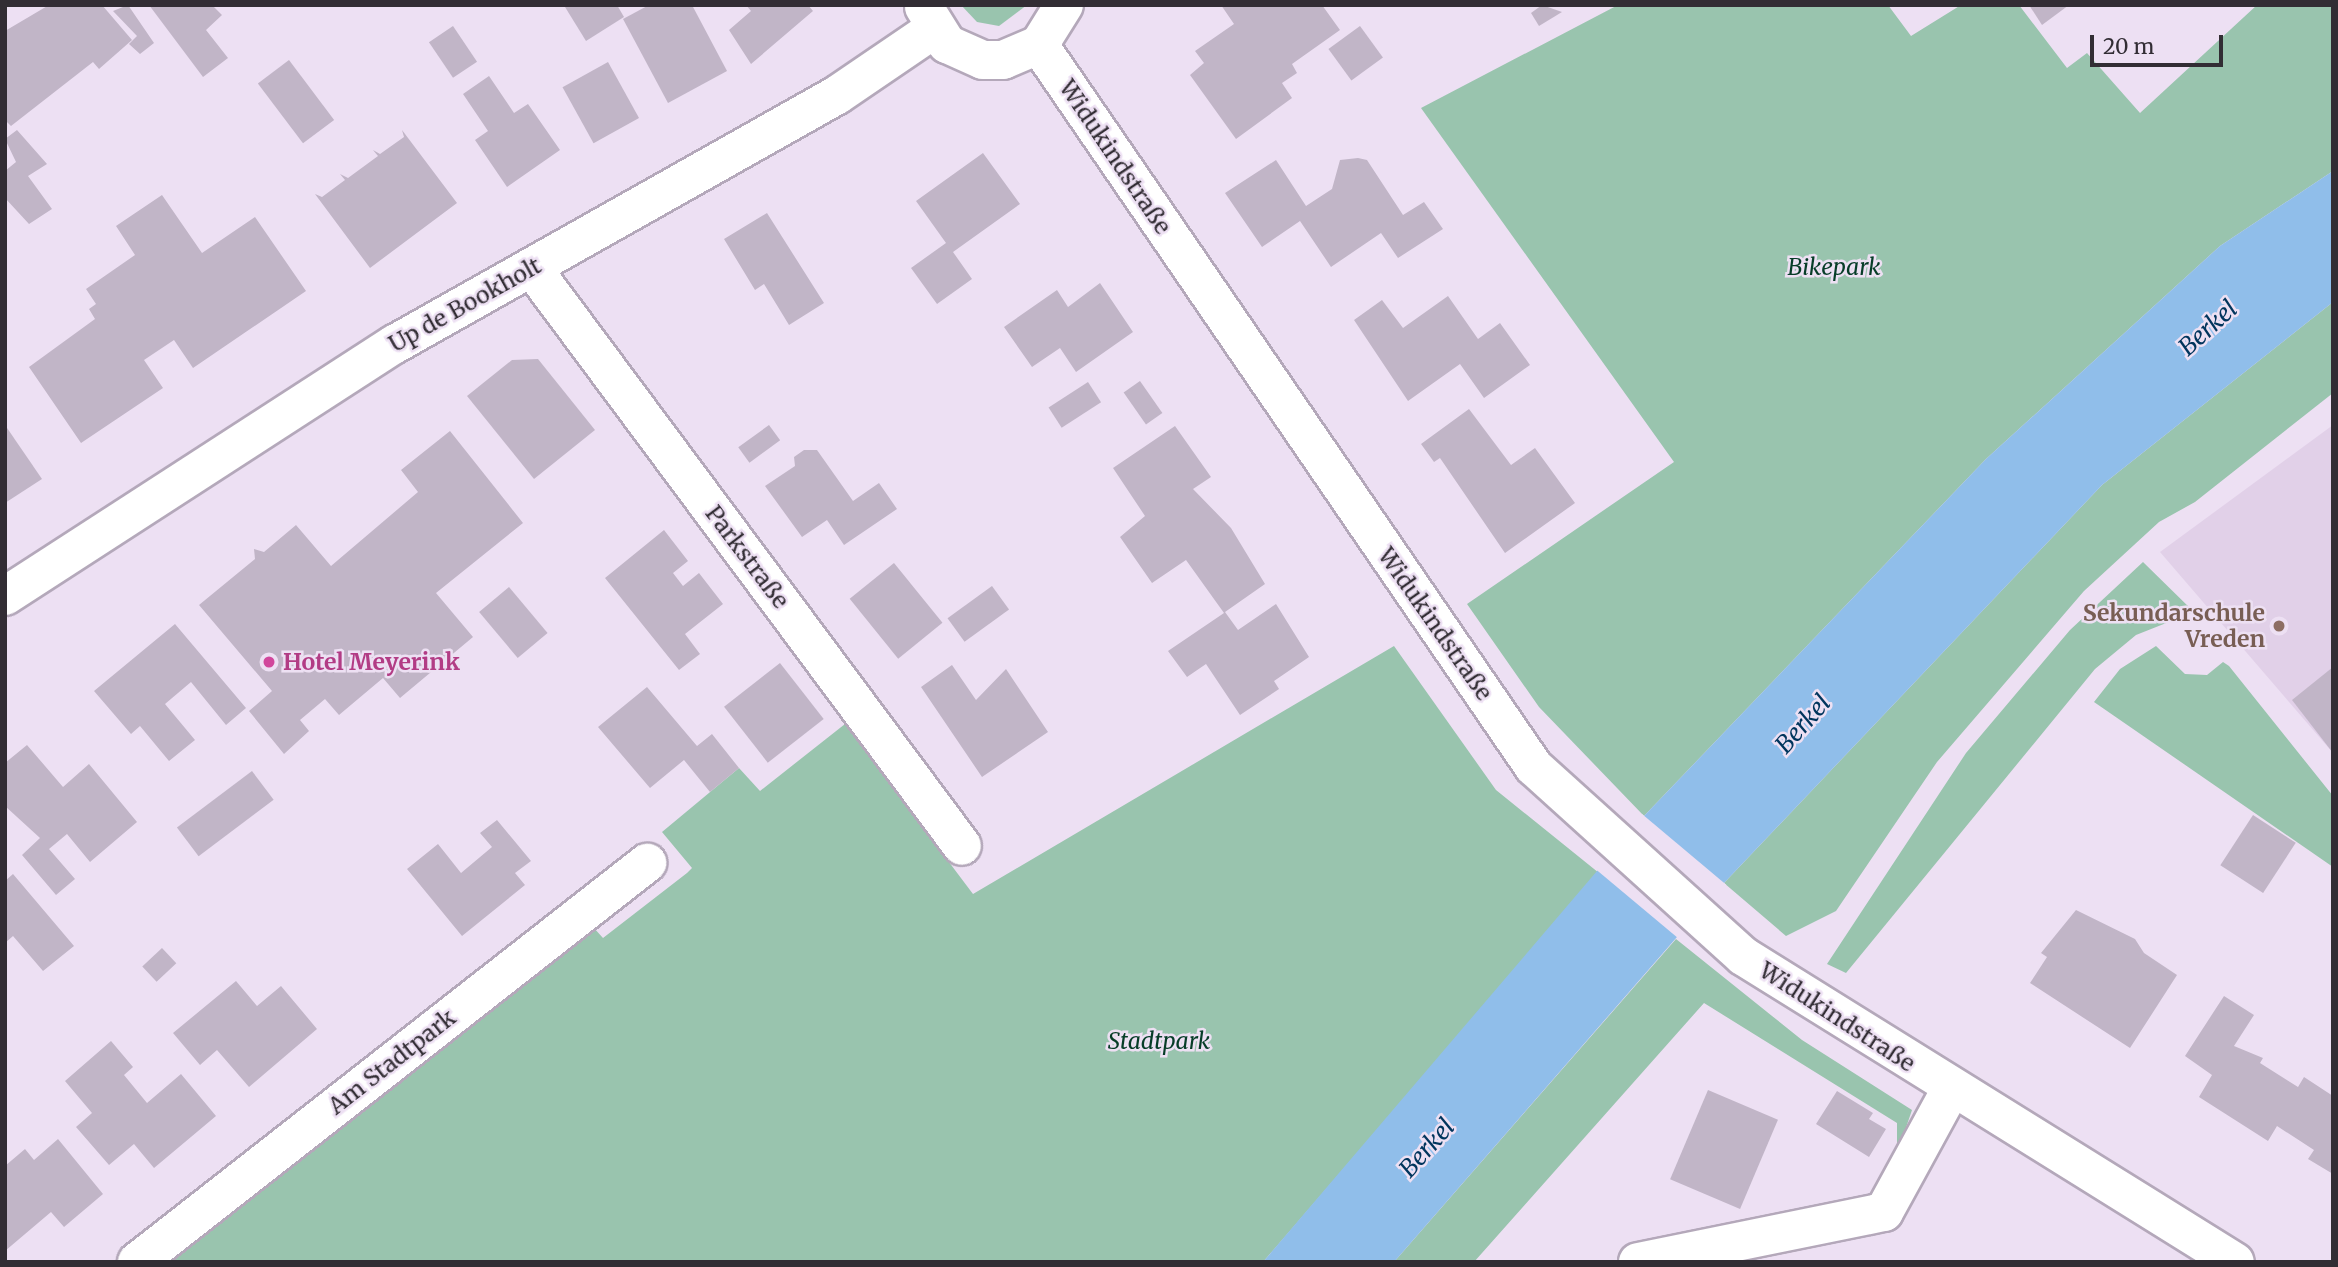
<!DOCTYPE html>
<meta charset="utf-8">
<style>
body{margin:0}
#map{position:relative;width:2338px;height:1267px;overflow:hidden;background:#ede0f3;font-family:Merriweather,serif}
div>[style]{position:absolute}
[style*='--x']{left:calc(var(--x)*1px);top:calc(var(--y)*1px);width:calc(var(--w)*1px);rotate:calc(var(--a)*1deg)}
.built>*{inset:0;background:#e1d0e8}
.green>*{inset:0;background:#99c4ae}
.water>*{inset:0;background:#90beea}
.pier>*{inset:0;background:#ede0f3;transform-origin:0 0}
.building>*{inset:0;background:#c1b5c7;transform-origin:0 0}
.roads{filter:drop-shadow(2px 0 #b4a8ba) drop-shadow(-2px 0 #b4a8ba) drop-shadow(0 2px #b4a8ba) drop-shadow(0 -2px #b4a8ba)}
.minor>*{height:38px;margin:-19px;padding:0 19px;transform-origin:19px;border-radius:19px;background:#fff}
.dots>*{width:19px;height:19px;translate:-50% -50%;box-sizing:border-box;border:4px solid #ede0f3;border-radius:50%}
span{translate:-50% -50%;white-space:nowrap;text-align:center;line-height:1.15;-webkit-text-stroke:5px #ede0f3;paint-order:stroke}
.street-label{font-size:23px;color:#322d34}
.park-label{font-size:23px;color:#073d28;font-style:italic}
.education-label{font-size:23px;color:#785e54;font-weight:700}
.right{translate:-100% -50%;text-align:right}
.hotel-label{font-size:23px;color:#b23c85;font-weight:700}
.left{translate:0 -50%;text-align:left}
.water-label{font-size:24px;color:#00355d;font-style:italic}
.frame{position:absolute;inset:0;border:7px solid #322d34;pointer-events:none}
.scale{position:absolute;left:2090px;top:35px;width:133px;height:32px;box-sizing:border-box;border:4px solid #322d34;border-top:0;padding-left:9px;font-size:21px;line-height:24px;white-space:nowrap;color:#322d34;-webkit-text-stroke:5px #ede0f3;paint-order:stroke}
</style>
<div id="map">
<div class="built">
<div style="clip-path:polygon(2333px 425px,2333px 753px,2160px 552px)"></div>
</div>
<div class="green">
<div style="clip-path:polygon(961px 5px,1027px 5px,999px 26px,977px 22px)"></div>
<div style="clip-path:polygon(1618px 5px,1888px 5px,1911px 36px,1961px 5px,2019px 5px,2067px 68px,2087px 53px,2140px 113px,2257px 5px,2333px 5px,2333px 171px,2220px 246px,1986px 459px,1644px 816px,1539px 707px,1467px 604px,1674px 462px,1421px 108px)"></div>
<div style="clip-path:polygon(2333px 302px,2333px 393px,2195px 502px,2159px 522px,2084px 591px,1937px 762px,1836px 911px,1786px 936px,1724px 883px,2102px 485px)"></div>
<div style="clip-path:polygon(2143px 562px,2194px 612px,2136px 635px,2095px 669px,1846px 973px,1827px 964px,1966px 753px,2070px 630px)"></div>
<div style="clip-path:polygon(1394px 646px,1496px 790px,1599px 873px,1263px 1262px,166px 1262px,593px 927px,603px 938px,687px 873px,692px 868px,662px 832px,739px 768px,760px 791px,845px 724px,973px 894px)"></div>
<div style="clip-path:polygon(2156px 646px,2185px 674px,2207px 675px,2223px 662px,2229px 666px,2333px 796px,2333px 867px,2094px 702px,2120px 669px)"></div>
<div style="clip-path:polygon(1676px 939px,1802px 1040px,1912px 1110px,1897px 1154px,1897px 1123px,1704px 1003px,1474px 1262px,1394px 1262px)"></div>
</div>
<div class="water">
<div style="clip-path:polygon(2333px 171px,2333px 302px,2102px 485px,1724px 883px,1394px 1262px,1263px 1262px,1644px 816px,1986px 459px,2220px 246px)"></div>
</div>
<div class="pier">
<div style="left:1642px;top:814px;width:110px;height:72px;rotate:40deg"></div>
</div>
<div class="building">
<div style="clip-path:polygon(49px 5px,102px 5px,132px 40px,99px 69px,93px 62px,11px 126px,5px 120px,5px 31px)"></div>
<div style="clip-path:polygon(128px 5px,154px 43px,140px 54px,129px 44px,137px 36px,113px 11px)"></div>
<div style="clip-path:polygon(149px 5px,212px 5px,222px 15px,206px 30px,228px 58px,203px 77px)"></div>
<div style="clip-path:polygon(617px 5px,624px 17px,586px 41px,565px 7px)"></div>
<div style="clip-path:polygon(649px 5px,692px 5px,727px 71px,668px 103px,623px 19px)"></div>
<div style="clip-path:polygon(746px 5px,808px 5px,813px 11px,751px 64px,729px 30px,751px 11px)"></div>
<div style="clip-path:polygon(1221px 5px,1322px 5px,1340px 30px,1292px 64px,1297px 73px,1282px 83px,1292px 98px,1236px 139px,1190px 75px,1204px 63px,1195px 51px,1234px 24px)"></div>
<div style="clip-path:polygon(1542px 5px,1562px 12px,1539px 26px,1531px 13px)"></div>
<div style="clip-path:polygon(2029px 5px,2069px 5px,2042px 25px)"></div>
<div style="left:453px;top:26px;width:43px;height:29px;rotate:56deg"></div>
<div style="left:1360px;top:26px;width:39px;height:39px;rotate:54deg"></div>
<div style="left:289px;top:60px;width:75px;height:39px;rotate:53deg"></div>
<div style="left:608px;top:62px;width:64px;height:52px;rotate:61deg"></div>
<div style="clip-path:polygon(489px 76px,514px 113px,528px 104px,560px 150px,507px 187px,475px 140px,488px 131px,463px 94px)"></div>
<div style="clip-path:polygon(17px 130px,47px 164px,28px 176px,52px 209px,29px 224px,5px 198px,5px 171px,16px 162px,5px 139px)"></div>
<div style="clip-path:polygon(402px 130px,457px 203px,370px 268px,315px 194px,322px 197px,345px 180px,340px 174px,348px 178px,378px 156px,373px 150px,380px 154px,404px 137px)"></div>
<div style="clip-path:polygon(983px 153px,1020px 204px,953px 252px,972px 279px,937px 304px,911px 268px,946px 243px,916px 201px)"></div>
<div style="clip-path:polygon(1358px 158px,1367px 160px,1403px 215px,1424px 202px,1443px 229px,1398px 258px,1381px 233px,1331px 267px,1300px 221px,1262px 247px,1225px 193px,1276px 160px,1306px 206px,1332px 189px,1340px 160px)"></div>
<div style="clip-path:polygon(162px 195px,202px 253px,255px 217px,306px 291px,193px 368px,174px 340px,144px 360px,163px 388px,81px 443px,29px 367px,95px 319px,89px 309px,96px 304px,86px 289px,135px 255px,116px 226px)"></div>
<div style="clip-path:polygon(767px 213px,824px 303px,789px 325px,764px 284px,755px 290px,724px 239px)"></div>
<div style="clip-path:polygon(1100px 283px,1133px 332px,1076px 372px,1060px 348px,1032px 367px,1004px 327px,1057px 290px,1068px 307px)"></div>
<div style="clip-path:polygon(1448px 296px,1478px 339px,1500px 323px,1530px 365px,1484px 398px,1460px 364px,1408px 401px,1354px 320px,1382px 300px,1403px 328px)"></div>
<div style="clip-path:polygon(538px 359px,595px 430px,534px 479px,467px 396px,512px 360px)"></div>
<div style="left:1140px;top:381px;width:39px;height:20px;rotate:55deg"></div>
<div style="left:1088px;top:382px;width:24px;height:47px;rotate:57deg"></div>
<div style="clip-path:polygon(1469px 409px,1511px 465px,1535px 448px,1575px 503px,1505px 553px,1440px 458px,1434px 462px,1421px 444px)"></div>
<div style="clip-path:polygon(5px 425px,42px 479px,5px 503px)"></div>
<div style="left:769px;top:425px;width:19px;height:38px;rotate:54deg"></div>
<div style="clip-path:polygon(1175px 426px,1211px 477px,1193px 489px,1231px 528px,1265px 584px,1225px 612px,1238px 630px,1276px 604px,1309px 657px,1274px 681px,1279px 689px,1240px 715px,1206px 664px,1187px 677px,1168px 651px,1224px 613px,1186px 560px,1152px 583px,1120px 537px,1145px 516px,1113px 468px)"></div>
<div style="clip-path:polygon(450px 431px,523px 523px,436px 593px,473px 637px,400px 698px,383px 678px,339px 715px,325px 699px,300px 720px,309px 731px,284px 754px,249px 711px,272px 691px,199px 605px,255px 559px,254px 549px,264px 552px,296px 525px,331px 566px,418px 492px,401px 470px)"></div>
<div style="clip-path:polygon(804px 450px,817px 450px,853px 501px,879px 483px,897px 509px,844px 545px,827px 520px,802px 537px,765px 486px,795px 466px,794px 457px)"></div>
<div style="clip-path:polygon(664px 530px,688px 561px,673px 573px,683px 586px,699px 573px,723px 604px,685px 634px,700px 654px,679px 670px,605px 578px)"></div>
<div style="left:894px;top:563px;width:77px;height:57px;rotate:51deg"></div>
<div style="left:992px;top:586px;width:29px;height:55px;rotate:54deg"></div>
<div style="left:509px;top:587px;width:60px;height:39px;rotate:50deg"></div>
<div style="clip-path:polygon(175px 624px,246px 708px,226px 725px,191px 682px,165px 704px,195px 740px,169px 761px,140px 726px,131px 734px,94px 691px)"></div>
<div style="left:780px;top:663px;width:71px;height:71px;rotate:52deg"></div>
<div style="clip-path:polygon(952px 665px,976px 700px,1006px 669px,1048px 732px,982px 777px,921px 687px)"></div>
<div style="clip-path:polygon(2333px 667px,2333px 753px,2292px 700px)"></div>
<div style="clip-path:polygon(647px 687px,697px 746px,712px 734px,739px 768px,710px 792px,684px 760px,650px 788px,598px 727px)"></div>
<div style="clip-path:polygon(27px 745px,63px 787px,89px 764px,137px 822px,90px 862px,67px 834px,49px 849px,75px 879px,56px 895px,22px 855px,40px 838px,5px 806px,5px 763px)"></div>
<div style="left:252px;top:771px;width:36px;height:94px;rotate:53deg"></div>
<div style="left:2253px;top:815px;width:51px;height:60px;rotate:33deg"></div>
<div style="clip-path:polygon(497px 820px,531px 861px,515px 873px,525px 885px,462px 936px,407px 869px,438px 844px,461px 873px,492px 847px,480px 833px)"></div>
<div style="clip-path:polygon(13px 874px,74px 946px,43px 971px,13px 936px,5px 943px,5px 881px)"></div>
<div style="clip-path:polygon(2076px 910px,2135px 939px,2144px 953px,2177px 975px,2130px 1048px,2030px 983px,2047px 957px,2041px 953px)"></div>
<div style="left:162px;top:948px;width:21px;height:27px;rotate:47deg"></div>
<div style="clip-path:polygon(236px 981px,257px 1006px,281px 986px,317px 1029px,249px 1087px,217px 1050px,200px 1065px,173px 1033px)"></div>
<div style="clip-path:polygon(2224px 996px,2254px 1015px,2234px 1046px,2263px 1058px,2260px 1063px,2298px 1087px,2304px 1077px,2333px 1096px,2333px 1174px,2308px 1159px,2314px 1150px,2277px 1126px,2268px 1141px,2199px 1097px,2212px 1075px,2185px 1056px)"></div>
<div style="clip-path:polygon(111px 1041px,133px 1067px,124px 1075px,147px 1103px,181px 1074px,216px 1116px,154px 1168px,134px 1144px,109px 1165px,76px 1127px,92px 1113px,65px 1081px)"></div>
<div style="left:1708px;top:1090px;width:76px;height:97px;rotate:23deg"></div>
<div style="clip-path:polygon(1837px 1091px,1873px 1113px,1869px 1119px,1886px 1129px,1869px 1157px,1816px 1124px)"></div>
<div style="clip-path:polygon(58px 1139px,103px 1194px,64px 1227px,51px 1212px,5px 1251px,5px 1166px,25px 1149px,34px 1160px)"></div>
</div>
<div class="roads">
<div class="minor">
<div style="--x:924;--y:7;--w:44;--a:58.1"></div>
<div style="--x:947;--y:44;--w:39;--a:24"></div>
<div style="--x:983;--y:60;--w:20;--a:0"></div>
<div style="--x:1003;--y:60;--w:39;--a:-23"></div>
<div style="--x:1039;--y:45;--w:47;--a:-58"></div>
<div style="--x:1039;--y:45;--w:875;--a:55.57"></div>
<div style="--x:1534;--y:767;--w:282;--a:42.1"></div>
<div style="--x:1743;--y:956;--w:579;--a:31.88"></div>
<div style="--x:532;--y:268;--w:720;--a:53.35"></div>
<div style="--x:5;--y:596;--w:464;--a:-32.9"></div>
<div style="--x:395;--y:344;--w:507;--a:-29.39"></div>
<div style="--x:837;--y:95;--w:117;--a:-34.2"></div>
<div style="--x:137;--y:1262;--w:648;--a:-38.04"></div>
<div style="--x:1638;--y:1262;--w:251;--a:-11.5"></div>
<div style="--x:1884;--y:1212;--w:140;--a:-61.4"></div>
</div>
</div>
<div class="dots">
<div style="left:2279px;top:626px;background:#8d6e63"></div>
<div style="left:269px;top:662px;background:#d1479c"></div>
</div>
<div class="street-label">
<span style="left:1115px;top:157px;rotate:56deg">Widukindstraße</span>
<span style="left:465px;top:305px;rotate:-29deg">Up de Bookholt</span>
<span style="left:747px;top:557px;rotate:53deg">Parkstraße</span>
<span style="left:1435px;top:624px;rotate:55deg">Widukindstraße</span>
<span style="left:1837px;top:1017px;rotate:33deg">Widukindstraße</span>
<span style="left:392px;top:1062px;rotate:-38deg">Am Stadtpark</span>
</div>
<div class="park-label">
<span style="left:1834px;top:267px">Bikepark</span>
<span style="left:1159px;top:1041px">Stadtpark</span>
</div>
<div class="education-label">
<span class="right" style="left:2265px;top:626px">Sekundarschule<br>Vreden</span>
</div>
<div class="hotel-label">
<span class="left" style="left:283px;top:662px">Hotel Meyerink</span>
</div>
<div class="water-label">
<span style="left:2208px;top:328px;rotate:-42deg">Berkel</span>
<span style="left:1803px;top:724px;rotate:-48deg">Berkel</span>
<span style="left:1427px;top:1148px;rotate:-48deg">Berkel</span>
</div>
<div class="frame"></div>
<div class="scale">20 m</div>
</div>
